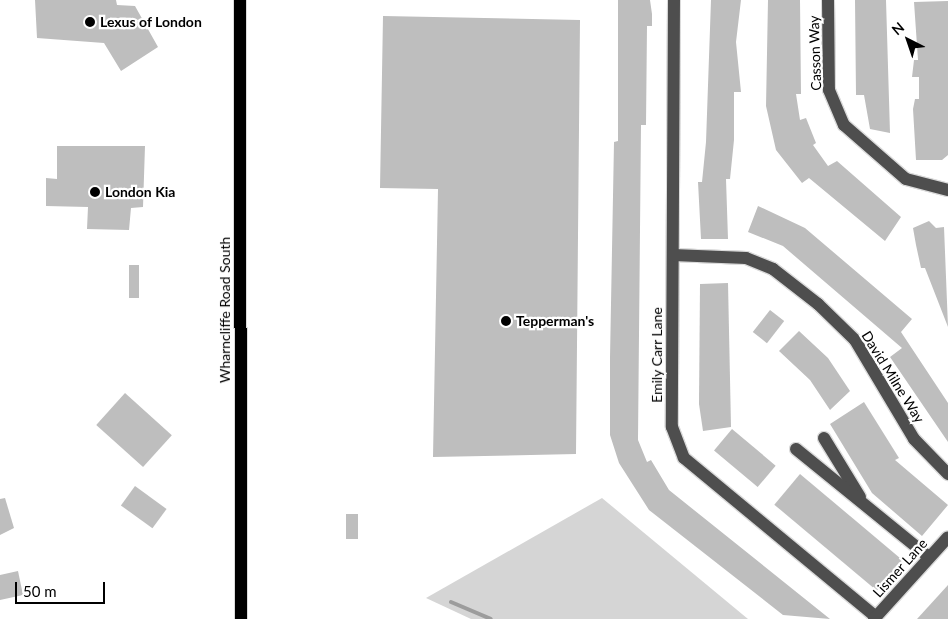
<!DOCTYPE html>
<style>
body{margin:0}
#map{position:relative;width:948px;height:619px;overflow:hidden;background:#fff;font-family:Lato,sans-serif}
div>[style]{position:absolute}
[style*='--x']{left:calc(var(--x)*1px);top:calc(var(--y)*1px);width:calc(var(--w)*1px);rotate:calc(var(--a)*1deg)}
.green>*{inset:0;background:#d5d5d5}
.stream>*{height:4px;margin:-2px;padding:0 2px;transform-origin:2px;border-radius:2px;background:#9c9c9c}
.building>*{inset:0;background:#bebebe;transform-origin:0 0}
.roads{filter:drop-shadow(1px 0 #dbdbdb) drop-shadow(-1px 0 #dbdbdb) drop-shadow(0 1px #dbdbdb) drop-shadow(0 -1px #dbdbdb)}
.minor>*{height:12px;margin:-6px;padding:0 6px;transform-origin:6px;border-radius:6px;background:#4e4e4e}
.major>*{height:12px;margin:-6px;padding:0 6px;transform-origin:6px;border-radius:6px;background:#000}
.dots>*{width:14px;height:14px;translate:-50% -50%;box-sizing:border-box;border:2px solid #fff;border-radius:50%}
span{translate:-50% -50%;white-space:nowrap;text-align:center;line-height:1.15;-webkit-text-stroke:4.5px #fff;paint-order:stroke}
.poi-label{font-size:14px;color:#000;font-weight:700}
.left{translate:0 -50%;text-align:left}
.street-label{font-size:14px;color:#000}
.north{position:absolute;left:883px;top:15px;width:50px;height:50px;-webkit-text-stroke:4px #fff;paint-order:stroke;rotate:319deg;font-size:14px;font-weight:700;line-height:20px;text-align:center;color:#000}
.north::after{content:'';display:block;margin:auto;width:18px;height:22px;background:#000;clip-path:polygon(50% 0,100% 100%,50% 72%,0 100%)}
.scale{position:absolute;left:15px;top:582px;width:90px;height:22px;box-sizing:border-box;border:2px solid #000;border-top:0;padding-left:6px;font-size:15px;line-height:18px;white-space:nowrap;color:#000;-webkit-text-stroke:4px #fff;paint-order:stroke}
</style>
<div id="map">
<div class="green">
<div style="clip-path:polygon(602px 498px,748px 619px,471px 619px,426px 598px)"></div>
</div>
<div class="stream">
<div style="--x:451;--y:602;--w:43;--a:23"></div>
</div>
<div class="building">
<div style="clip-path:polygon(35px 0,116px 0,117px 5px,135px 6px,158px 47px,121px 71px,104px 43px,37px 38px)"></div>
<div style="clip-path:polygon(618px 0,650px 0,652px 14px,652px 26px,647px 26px,646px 125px,641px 125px,638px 440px,647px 462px,651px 460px,669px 490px,830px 619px,783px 615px,649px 510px,619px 463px,610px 435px,610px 358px,614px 142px,618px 141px)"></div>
<div style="clip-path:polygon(711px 0,741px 0,736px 42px,741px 92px,734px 92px,734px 140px,730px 179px,726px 179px,728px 239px,701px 239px,698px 182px,702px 182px,706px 142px)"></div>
<div style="clip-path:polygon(768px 0,800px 0,801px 94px,796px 94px,800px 120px,806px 118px,816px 143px,813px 145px,828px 166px,837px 161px,901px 217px,885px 241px,809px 178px,802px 183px,776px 150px,766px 106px)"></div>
<div style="clip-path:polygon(855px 0,886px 0,890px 133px,870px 129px,864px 95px,856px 95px)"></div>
<div style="clip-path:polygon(948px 1px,948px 155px,942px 160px,916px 160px,913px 109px,915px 99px,919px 99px,919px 77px,912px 77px,914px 60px,918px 60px,914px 2px)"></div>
<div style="clip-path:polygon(383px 16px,580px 20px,576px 454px,433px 457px,438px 189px,380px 188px)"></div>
<div style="clip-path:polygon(57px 146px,145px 146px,143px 207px,131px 208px,129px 230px,87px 229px,88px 207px,46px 206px,46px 178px,57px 179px)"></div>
<div style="clip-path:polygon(758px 206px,805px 228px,912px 319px,901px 332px,948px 403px,948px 442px,890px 357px,902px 348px,783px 246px,748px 232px)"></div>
<div style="clip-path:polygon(929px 221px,936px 228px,944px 227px,948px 327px,925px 268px,921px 268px,916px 245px,913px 228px)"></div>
<div style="left:129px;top:265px;width:10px;height:33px"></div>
<div style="clip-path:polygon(728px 283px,731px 427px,703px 431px,699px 404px,700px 284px)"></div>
<div style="left:770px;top:310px;width:18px;height:28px;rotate:38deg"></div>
<div style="clip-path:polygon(799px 331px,828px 358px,850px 391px,830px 410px,810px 380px,779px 351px)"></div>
<div style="left:125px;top:393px;width:63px;height:43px;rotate:42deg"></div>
<div style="clip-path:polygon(864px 402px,899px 458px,895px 460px,948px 505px,922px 536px,872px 493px,830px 424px)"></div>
<div style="left:732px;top:429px;width:57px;height:28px;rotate:40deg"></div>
<div style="left:800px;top:474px;width:134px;height:40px;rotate:40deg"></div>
<div style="left:135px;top:486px;width:39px;height:24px;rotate:36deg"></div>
<div style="clip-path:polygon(5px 498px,14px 528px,0 535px,0 499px)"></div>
<div style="left:346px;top:514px;width:12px;height:25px"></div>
<div style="clip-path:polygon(18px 571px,23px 595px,0 600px,0 575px)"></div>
<div style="clip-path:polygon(948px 585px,948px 619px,917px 619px)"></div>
</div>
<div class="roads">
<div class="minor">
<div style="--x:674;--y:0;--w:427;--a:90.3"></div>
<div style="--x:672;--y:427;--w:33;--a:69"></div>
<div style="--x:684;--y:458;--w:249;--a:39.6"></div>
<div style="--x:828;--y:0;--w:90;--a:89.4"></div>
<div style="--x:829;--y:90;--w:38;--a:67"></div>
<div style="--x:844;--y:125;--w:82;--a:41.1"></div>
<div style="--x:906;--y:179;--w:43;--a:14.7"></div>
<div style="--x:673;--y:255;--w:73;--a:2.4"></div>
<div style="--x:746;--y:258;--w:29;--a:22"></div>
<div style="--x:773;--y:269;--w:57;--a:37.9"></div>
<div style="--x:818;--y:304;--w:52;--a:44.2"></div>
<div style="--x:855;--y:340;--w:115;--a:59.2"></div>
<div style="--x:914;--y:439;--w:49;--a:45.8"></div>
<div style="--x:824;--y:438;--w:69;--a:58.6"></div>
<div style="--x:796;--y:449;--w:171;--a:39.1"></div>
<div style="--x:874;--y:619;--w:110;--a:-47.9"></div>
</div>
<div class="major">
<div style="--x:240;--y:0;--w:619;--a:89.91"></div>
</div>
</div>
<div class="dots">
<div style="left:90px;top:22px;background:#000"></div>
<div style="left:95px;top:192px;background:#000"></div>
<div style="left:506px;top:321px;background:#000"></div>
</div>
<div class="poi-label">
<span class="left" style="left:100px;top:22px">Lexus of London</span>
<span class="left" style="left:105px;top:192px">London Kia</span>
<span class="left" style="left:516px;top:321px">Tepperman's</span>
</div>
<div class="street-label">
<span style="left:815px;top:53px;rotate:-92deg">Casson Way</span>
<span style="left:225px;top:310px;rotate:-90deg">Wharncliffe Road South</span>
<span style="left:657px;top:355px;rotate:-90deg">Emily Carr Lane</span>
<span style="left:893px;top:377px;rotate:58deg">David Milne Way</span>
<span style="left:900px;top:568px;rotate:-48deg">Lismer Lane</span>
</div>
<div class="north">N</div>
<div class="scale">50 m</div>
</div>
